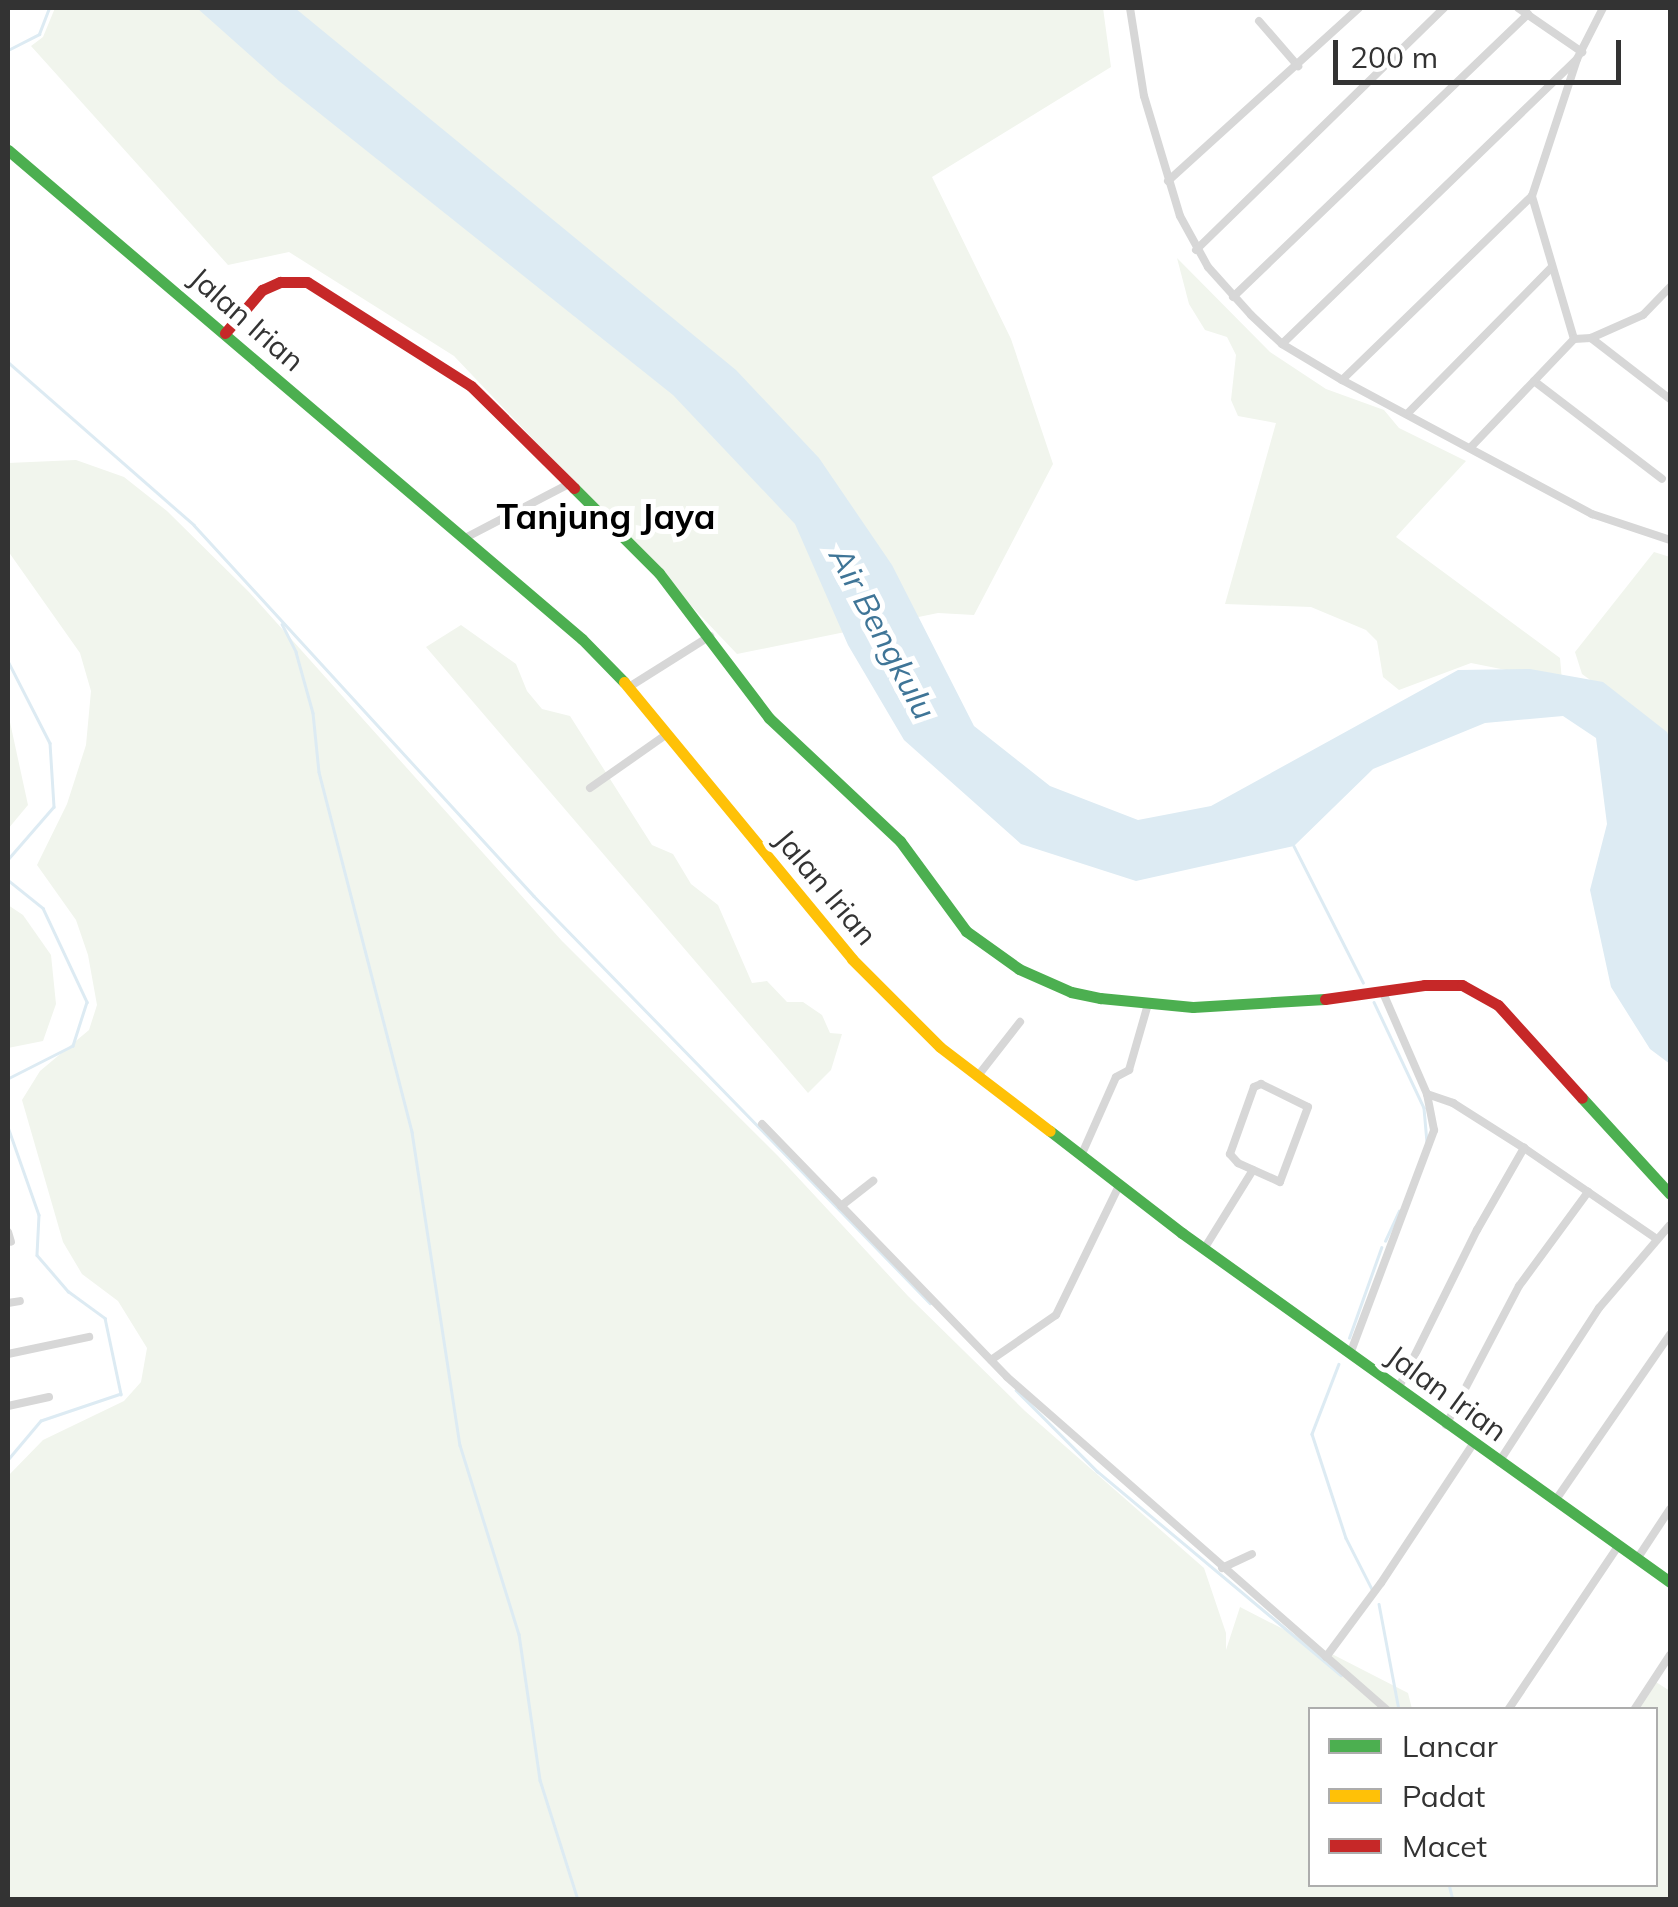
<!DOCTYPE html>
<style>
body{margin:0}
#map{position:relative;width:1678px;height:1907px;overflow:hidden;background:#fff;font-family:Mulish,sans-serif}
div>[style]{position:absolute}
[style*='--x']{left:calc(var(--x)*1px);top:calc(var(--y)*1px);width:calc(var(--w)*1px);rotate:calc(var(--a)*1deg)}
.green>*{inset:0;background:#f1f5ed}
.water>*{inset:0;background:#ddebf3}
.stream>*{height:2.5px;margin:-1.25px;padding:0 1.25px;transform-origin:1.25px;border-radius:1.25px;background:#ddebf3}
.street>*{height:8px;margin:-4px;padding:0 4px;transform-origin:4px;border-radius:4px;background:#d7d7d7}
.fast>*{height:11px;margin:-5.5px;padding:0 5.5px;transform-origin:5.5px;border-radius:5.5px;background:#4caf50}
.slow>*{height:11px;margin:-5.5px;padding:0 5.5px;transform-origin:5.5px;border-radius:5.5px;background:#ffc107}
.jam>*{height:11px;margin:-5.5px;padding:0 5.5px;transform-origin:5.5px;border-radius:5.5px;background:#c62828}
span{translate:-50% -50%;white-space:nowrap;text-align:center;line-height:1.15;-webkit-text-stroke:10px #fff;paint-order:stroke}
.street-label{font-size:30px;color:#333}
.water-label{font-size:32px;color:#3f7597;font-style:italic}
.quarter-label{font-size:35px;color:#000;font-weight:700}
.frame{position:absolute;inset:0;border:10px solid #333;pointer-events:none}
.legend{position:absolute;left:1308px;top:1707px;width:350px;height:180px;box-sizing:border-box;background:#fff;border:2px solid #adadad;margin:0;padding:12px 18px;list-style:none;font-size:30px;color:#333}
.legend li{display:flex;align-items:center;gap:20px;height:50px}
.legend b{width:50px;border:2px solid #adadad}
.scale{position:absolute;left:1333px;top:40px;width:288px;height:45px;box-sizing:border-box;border:5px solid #333;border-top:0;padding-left:12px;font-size:30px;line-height:35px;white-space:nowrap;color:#333;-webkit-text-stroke:8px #fff;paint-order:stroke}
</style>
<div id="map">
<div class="green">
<div style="clip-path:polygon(55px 8px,1103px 8px,1111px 67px,932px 177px,1011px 339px,1053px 464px,974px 615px,938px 613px,737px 654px,454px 356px,289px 252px,228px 265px,31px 46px,43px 37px)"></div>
<div style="clip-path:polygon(1177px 258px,1270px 352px,1326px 389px,1384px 410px,1399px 428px,1466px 461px,1396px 537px,1560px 658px,1562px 681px,1471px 663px,1399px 690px,1383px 677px,1377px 641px,1366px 630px,1311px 607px,1225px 604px,1276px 423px,1238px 416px,1231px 400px,1236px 355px,1227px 337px,1205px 330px,1189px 304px)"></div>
<div style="clip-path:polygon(76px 460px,124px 477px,167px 511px,249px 592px,562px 941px,778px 1156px,908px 1296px,1025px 1411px,1204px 1568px,1226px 1633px,1226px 1650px,1240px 1607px,1408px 1693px,1412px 1709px,1310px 1710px,1310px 1884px,1656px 1884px,1656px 1710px,1638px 1709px,1656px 1682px,1670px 1691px,1670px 1899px,8px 1900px,8px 1476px,43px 1440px,124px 1401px,141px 1382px,147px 1348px,118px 1301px,82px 1274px,63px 1242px,22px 1100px,40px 1071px,89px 1030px,97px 1005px,88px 955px,76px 920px,37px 865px,67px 804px,86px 745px,91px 691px,80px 653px,8px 551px,8px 463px)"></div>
<div style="clip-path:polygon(1654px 552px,1670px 557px,1670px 738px,1582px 674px,1575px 652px)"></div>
<div style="clip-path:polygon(461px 625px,516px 664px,527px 691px,542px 709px,570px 716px,652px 845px,673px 854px,691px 884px,718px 905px,752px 983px,767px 981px,787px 1002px,803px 1002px,822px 1015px,830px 1033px,842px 1034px,831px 1070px,808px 1093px,426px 647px)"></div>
<div style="clip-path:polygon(8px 713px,28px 805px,8px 829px)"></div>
<div style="clip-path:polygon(8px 905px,23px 915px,51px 955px,56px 1004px,43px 1041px,8px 1048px)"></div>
</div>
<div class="water">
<div style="clip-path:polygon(197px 8px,295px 8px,736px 370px,819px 458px,892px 565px,974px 726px,1050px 786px,1138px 820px,1211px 806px,1458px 670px,1530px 669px,1603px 682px,1667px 732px,1670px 740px,1670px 1064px,1650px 1049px,1611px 987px,1590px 890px,1607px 824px,1596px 738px,1563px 716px,1485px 723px,1373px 769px,1294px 846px,1136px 881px,1021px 844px,904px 740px,848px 645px,795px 524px,673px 395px,279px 81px)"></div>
</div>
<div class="stream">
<div style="--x:8;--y:50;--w:35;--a:-27"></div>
<div style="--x:39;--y:34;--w:28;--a:-69"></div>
<div style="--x:8;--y:362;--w:247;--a:41.2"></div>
<div style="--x:194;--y:525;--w:503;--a:47.5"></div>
<div style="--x:534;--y:896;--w:568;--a:45.78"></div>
<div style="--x:282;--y:624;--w:31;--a:63"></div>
<div style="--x:296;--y:652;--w:63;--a:74.4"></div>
<div style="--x:313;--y:713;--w:59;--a:84.2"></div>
<div style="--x:319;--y:772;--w:372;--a:75.5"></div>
<div style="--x:412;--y:1132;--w:317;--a:81.3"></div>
<div style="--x:460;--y:1445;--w:198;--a:72.7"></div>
<div style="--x:519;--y:1634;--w:148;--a:81.8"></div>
<div style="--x:540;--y:1780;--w:126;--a:72.4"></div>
<div style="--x:8;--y:661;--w:92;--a:62.9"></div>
<div style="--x:50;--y:743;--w:64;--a:86.4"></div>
<div style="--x:54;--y:807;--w:70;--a:131"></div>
<div style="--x:1294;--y:846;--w:153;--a:63.1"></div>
<div style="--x:8;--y:880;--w:45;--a:38.7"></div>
<div style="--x:43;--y:908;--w:104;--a:64.9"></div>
<div style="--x:87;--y:1002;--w:46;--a:107.7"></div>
<div style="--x:73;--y:1046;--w:73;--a:153.1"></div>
<div style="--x:1374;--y:1002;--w:117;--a:64.7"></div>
<div style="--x:1424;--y:1108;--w:34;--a:85"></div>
<div style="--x:8;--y:1127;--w:93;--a:70.6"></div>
<div style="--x:39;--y:1215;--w:40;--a:92.9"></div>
<div style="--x:37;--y:1255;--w:48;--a:49.3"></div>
<div style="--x:68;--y:1291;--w:46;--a:36.1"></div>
<div style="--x:105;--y:1318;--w:78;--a:78.1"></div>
<div style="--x:121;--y:1394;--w:84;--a:161.4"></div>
<div style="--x:41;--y:1421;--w:51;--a:130.2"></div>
<div style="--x:1385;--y:1241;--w:33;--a:-65"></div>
<div style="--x:1349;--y:1338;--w:96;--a:-70.4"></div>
<div style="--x:1339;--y:1364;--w:75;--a:111.1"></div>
<div style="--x:1312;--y:1434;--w:109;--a:71.9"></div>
<div style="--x:1346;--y:1538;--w:59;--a:63"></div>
<div style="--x:1016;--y:1390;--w:115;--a:45"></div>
<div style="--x:1097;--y:1471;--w:318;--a:39.9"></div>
<div style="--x:1379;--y:1604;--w:108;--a:79.3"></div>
<div style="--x:1449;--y:1884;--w:16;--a:76"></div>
</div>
<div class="street">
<div style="--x:1130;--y:8;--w:89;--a:81"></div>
<div style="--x:1144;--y:96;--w:125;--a:73.3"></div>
<div style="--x:1180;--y:216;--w:58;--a:61.2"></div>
<div style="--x:1208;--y:267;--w:64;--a:48.1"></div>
<div style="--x:1251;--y:315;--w:42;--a:43.1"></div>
<div style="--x:1282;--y:344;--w:70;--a:31"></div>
<div style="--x:1342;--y:380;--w:284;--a:28.2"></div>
<div style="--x:1592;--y:514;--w:82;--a:18.4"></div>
<div style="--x:1518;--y:8;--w:78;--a:34.5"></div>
<div style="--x:1259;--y:21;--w:60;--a:49.1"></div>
<div style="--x:1168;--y:181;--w:258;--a:-42.2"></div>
<div style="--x:1196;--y:250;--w:347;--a:-44.3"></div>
<div style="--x:1233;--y:297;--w:409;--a:-43.8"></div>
<div style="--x:1591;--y:338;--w:100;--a:37.7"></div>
<div style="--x:1574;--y:339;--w:149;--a:-106.4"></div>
<div style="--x:1532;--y:196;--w:144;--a:-71.8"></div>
<div style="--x:1577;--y:59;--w:57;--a:-63"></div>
<div style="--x:1282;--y:344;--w:410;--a:-44"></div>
<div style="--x:1342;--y:380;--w:264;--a:-44.1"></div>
<div style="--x:1534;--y:381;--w:161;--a:37.4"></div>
<div style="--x:1409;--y:412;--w:202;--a:-45.4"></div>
<div style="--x:1470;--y:448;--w:151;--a:-46.3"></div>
<div style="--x:1574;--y:339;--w:17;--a:-3"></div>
<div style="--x:1591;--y:338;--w:57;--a:-23.9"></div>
<div style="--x:1643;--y:315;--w:39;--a:-46"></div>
<div style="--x:467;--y:537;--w:115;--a:-27.5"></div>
<div style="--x:629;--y:687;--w:96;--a:-32.2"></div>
<div style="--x:590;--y:788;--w:94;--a:-35"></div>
<div style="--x:977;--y:1077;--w:70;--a:-52"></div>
<div style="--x:1261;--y:1084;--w:52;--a:26.1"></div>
<div style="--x:1308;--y:1107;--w:80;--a:110.5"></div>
<div style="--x:1280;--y:1182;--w:46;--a:-155.7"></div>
<div style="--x:1238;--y:1163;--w:12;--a:-132"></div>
<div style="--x:1230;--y:1154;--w:71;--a:-70.3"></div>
<div style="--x:1254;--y:1087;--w:8;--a:-23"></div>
<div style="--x:1427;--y:1094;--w:28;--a:19"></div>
<div style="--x:1453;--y:1103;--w:84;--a:32.4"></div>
<div style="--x:1524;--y:1148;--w:161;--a:34.4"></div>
<div style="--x:762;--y:1124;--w:352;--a:45.9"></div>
<div style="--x:1007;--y:1377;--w:505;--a:41.23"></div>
<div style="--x:1081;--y:1156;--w:86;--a:-66.1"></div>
<div style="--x:1116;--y:1077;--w:15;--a:-28"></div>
<div style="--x:1129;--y:1070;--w:69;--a:-73.9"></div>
<div style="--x:841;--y:1206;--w:41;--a:-38"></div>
<div style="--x:8;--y:1232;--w:10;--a:73"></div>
<div style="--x:1204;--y:1249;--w:93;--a:-58.2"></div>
<div style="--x:8;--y:1303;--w:12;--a:-9"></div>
<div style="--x:8;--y:1354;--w:83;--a:-11.9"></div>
<div style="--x:1350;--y:1354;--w:239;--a:-69.4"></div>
<div style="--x:1434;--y:1130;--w:37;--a:-101"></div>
<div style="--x:1427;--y:1094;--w:110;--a:-113.5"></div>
<div style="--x:991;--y:1360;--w:79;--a:-34.7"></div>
<div style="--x:1056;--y:1315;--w:144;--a:-64"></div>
<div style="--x:1398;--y:1389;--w:178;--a:-63.6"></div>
<div style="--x:1477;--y:1230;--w:95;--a:-60.2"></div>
<div style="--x:8;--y:1406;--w:42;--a:-12.4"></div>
<div style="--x:1446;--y:1425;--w:157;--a:-62.3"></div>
<div style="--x:1519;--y:1286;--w:117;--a:-53.7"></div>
<div style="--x:1499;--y:1462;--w:184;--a:-57"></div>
<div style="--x:1599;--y:1308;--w:109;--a:-49.5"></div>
<div style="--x:1555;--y:1501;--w:203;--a:-55.4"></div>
<div style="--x:1637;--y:1559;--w:60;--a:-56.6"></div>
<div style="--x:1222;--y:1568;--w:33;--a:-25"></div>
<div style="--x:1326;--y:1657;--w:92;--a:-53.4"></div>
<div style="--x:1381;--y:1583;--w:167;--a:-56.5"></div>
<div style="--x:1508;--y:1710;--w:197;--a:-56.1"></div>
<div style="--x:1634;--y:1710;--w:66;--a:-56.8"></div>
</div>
<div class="fast">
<div style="--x:8;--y:150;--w:754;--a:40.43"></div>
<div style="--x:582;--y:639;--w:60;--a:45.7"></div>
<div style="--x:574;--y:488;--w:120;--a:45"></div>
<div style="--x:659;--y:573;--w:182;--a:52.8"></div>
<div style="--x:769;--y:718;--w:180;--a:43.2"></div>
<div style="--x:900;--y:841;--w:112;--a:53.7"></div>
<div style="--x:966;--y:931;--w:65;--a:35.6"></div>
<div style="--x:1019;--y:969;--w:57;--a:23.9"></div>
<div style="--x:1071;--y:992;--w:30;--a:12"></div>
<div style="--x:1100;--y:998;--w:93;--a:5.5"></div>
<div style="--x:1193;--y:1007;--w:132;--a:-3.5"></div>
<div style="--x:1582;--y:1098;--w:130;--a:47.5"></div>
<div style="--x:1050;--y:1131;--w:167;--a:37.7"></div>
<div style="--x:1182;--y:1233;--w:600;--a:35.57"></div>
</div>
<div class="slow">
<div style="--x:624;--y:682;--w:359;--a:50.5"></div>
<div style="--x:852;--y:959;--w:124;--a:45"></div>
<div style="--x:940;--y:1047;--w:138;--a:37.4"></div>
</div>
<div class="jam">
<div style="--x:225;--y:333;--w:57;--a:-49.3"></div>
<div style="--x:262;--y:290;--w:20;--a:-24"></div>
<div style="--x:280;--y:282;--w:27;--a:0"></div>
<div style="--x:307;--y:282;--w:194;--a:32.4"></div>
<div style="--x:471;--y:386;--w:145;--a:44.7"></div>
<div style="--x:1325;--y:999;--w:100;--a:-8"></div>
<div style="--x:1424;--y:985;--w:38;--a:0"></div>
<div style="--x:1462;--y:985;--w:41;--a:29.1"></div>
<div style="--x:1498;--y:1005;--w:125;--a:47.9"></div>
</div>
<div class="street-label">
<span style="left:247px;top:319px;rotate:41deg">Jalan Irian</span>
<span style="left:826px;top:887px;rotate:50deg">Jalan Irian</span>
<span style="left:1447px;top:1393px;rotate:36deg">Jalan Irian</span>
</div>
<div class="water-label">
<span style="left:883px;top:633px;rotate:62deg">Air Bengkulu</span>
</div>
<div class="quarter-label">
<span style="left:606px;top:516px">Tanjung Jaya</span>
</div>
<div class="frame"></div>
<ul class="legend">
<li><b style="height:12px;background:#4caf50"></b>Lancar</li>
<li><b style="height:12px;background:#ffc107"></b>Padat</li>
<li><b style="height:12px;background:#c62828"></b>Macet</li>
</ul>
<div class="scale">200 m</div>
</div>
